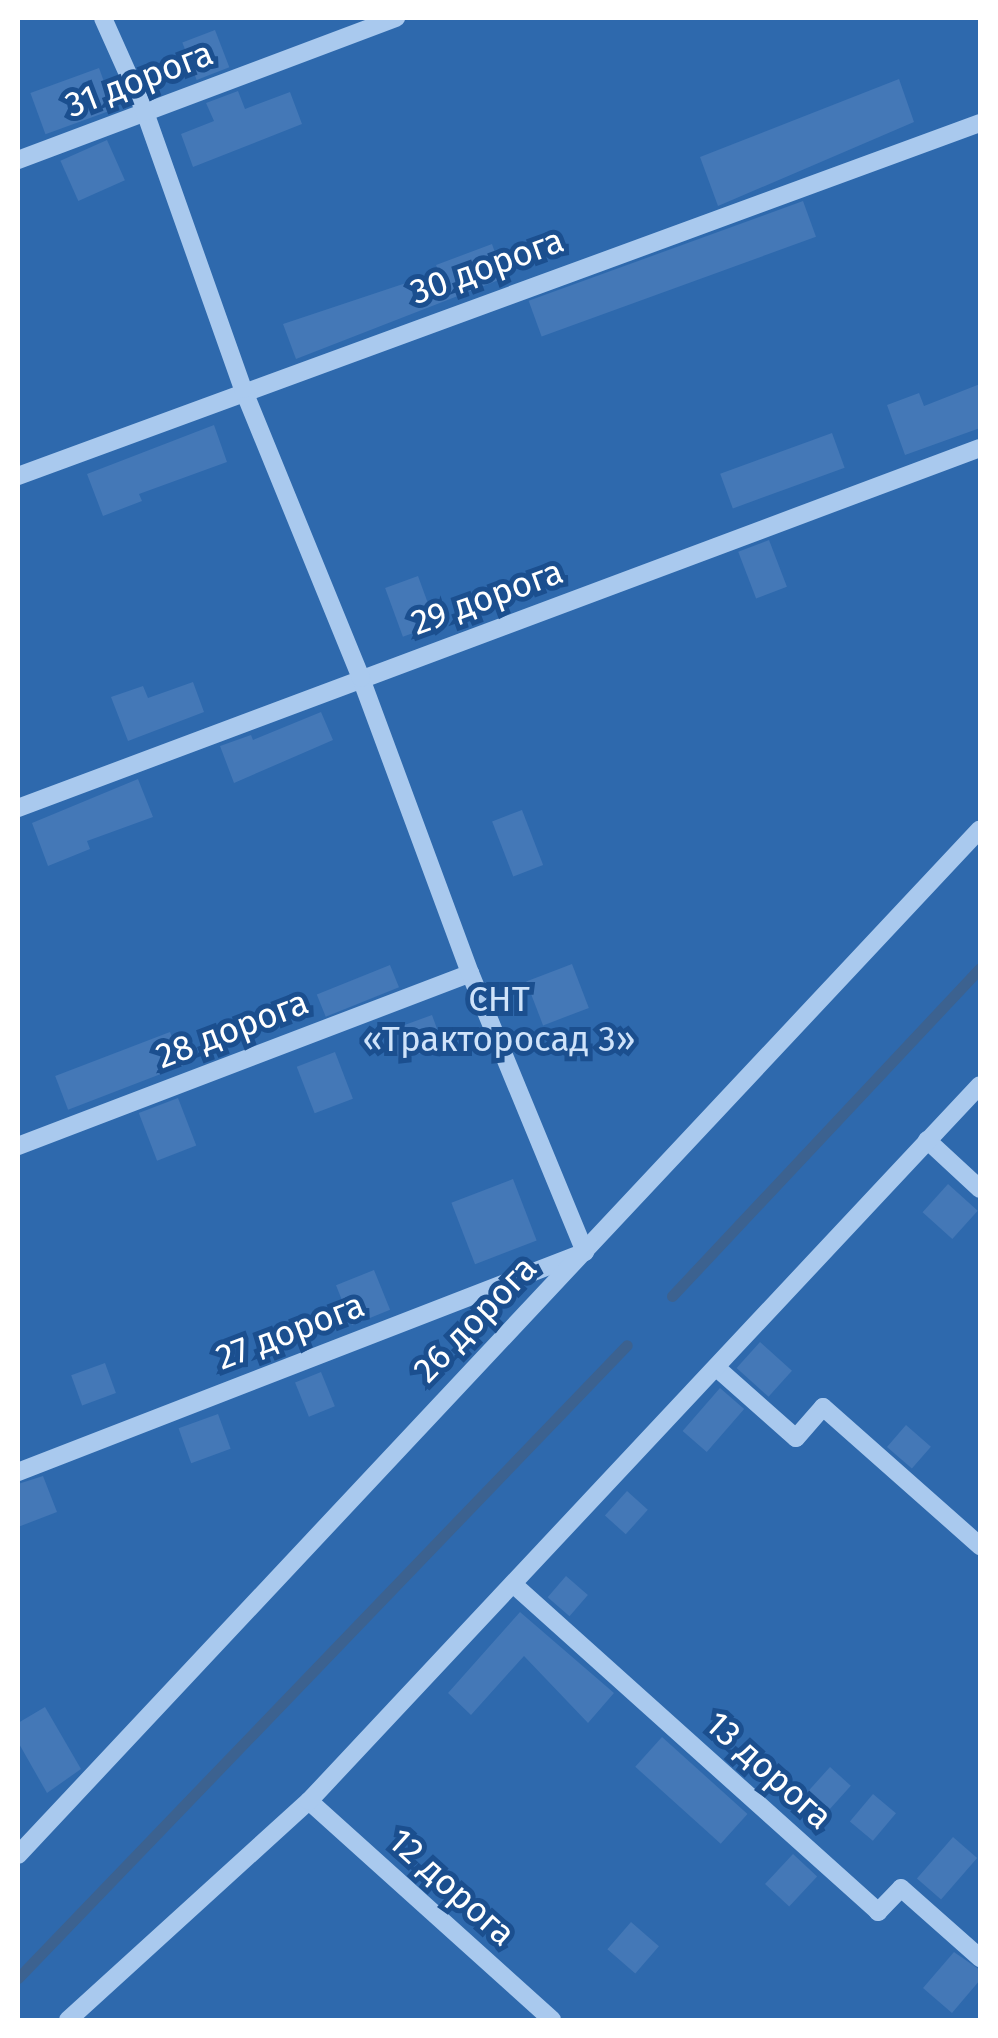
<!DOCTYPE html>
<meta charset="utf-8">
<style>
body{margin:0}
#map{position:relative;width:998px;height:2038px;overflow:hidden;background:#1b4f8f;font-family:"Fira Sans",sans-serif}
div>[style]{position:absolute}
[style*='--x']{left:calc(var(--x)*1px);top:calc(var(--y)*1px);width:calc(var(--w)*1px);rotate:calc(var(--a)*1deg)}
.green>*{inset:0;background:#2e69ad;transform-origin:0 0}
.stream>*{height:11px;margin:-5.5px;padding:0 5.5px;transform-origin:5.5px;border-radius:5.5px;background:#3c6290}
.building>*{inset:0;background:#4478b7;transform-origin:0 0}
.minor>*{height:18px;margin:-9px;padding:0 9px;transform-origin:9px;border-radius:9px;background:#a9c9ee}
span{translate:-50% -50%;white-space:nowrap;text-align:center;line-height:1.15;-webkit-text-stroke:10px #1b4f8f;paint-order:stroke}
.street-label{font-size:35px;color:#fff}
.park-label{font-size:35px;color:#cfe3fa}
.frame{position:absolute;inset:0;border:20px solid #fff;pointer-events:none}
</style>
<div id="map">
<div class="green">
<div style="left:18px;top:18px;width:962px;height:2002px"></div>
</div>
<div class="stream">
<div style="--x:672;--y:1296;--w:450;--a:-46.8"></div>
<div style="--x:18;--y:1978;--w:878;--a:-46.11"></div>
</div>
<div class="building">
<div style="left:215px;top:30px;width:40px;height:35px;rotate:69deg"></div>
<div style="left:99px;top:68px;width:44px;height:73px;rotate:70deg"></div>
<div style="clip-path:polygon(899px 79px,914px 122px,718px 206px,700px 157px)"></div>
<div style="clip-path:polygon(238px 91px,245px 109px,290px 92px,302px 124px,193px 167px,181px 134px,214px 121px,206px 103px)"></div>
<div style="left:107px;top:140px;width:44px;height:51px;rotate:66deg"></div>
<div style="left:803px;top:201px;width:38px;height:292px;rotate:70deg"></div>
<div style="clip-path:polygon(492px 244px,504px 278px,296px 359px,283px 324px,439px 272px,436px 265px)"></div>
<div style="clip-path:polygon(980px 384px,980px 428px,905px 455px,887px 405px,919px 393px,924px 406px)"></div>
<div style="clip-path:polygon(214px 425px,227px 462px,139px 494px,142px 501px,103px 516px,87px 474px)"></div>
<div style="left:832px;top:433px;width:37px;height:119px;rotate:70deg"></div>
<div style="left:769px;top:540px;width:50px;height:33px;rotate:69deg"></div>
<div style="left:418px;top:576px;width:52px;height:35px;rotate:70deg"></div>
<div style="clip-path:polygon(193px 682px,204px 712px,128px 741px,111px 697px,143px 686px,148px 698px)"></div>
<div style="clip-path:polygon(321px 712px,333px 740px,234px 783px,220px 746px,251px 735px,253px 740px)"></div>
<div style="clip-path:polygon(138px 779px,153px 817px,87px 841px,90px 849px,48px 866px,32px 823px)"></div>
<div style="left:522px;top:810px;width:59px;height:32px;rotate:69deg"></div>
<div style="left:572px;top:964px;width:47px;height:49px;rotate:69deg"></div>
<div style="left:390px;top:965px;width:24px;height:79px;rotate:68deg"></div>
<div style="left:432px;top:1015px;width:32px;height:46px;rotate:70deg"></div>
<div style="left:170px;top:1032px;width:36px;height:123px;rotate:69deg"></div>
<div style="left:335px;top:1052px;width:50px;height:41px;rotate:69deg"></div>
<div style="left:178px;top:1098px;width:51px;height:42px;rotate:69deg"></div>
<div style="left:513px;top:1179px;width:66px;height:66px;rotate:69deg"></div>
<div style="left:948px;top:1184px;width:40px;height:38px;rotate:42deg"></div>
<div style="left:374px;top:1270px;width:43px;height:41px;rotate:68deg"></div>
<div style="left:760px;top:1342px;width:43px;height:35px;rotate:42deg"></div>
<div style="left:105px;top:1363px;width:32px;height:36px;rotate:70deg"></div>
<div style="left:321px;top:1372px;width:37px;height:28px;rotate:68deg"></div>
<div style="left:720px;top:1388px;width:32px;height:57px;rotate:41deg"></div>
<div style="left:218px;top:1414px;width:37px;height:42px;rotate:70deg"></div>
<div style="left:906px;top:1425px;width:33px;height:29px;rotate:41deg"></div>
<div style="clip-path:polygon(43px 1476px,57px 1512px,18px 1527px,18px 1484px)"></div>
<div style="left:627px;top:1491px;width:28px;height:33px;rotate:42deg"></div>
<div style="left:566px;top:1576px;width:29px;height:28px;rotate:41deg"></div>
<div style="clip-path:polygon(520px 1612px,614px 1693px,588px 1723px,524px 1656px,471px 1715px,448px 1693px)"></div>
<div style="clip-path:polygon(45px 1707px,81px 1769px,47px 1793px,18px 1742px,18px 1723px)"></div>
<div style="left:662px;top:1737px;width:115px;height:40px;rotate:42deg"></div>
<div style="left:830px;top:1767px;width:28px;height:36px;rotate:42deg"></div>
<div style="left:873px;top:1794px;width:30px;height:36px;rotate:40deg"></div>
<div style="left:953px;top:1837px;width:32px;height:55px;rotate:41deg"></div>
<div style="left:793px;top:1854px;width:33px;height:41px;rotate:43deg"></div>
<div style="left:631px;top:1922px;width:37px;height:36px;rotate:41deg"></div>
<div style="clip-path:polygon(954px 1952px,980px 1970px,980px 1980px,952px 2013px,923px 1988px)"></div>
</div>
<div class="minor">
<div style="--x:18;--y:160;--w:404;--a:-20.6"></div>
<div style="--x:18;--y:476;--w:1025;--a:-20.15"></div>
<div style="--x:18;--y:808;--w:1027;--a:-20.52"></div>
<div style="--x:927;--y:1140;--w:72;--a:42.8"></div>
<div style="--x:18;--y:1146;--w:484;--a:-20.9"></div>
<div style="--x:718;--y:1369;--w:104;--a:41.5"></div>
<div style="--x:796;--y:1438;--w:41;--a:-48.9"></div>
<div style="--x:823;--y:1407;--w:210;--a:41.5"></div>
<div style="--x:18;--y:1472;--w:608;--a:-21.21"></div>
<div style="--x:585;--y:1252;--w:302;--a:-112.4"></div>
<div style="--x:470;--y:973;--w:314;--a:-110.3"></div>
<div style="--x:361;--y:678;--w:312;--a:-112.2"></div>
<div style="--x:243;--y:389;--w:294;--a:-109.5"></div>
<div style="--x:145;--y:112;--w:103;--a:-114.1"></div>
<div style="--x:513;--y:1584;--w:491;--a:41.9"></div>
<div style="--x:878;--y:1912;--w:33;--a:-46"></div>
<div style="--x:901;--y:1888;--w:106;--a:41.5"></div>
<div style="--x:309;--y:1801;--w:327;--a:42"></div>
<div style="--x:18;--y:1855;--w:1406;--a:-46.84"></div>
<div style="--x:68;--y:2020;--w:326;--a:-42.3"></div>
<div style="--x:309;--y:1801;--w:981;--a:-46.86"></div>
</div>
<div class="street-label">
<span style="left:139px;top:79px;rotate:-21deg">31 дорога</span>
<span style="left:487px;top:266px;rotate:-20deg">30 дорога</span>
<span style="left:487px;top:597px;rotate:-20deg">29 дорога</span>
<span style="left:232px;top:1029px;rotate:-21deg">28 дорога</span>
<span style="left:475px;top:1319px;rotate:-46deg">26 дорога</span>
<span style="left:290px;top:1331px;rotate:-21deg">27 дорога</span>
<span style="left:769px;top:1770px;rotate:42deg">13 дорога</span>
<span style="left:452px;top:1887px;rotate:42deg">12 дорога</span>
</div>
<div class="park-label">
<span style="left:499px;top:1019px">СНТ<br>«Тракторосад 3»</span>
</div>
<div class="frame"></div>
</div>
